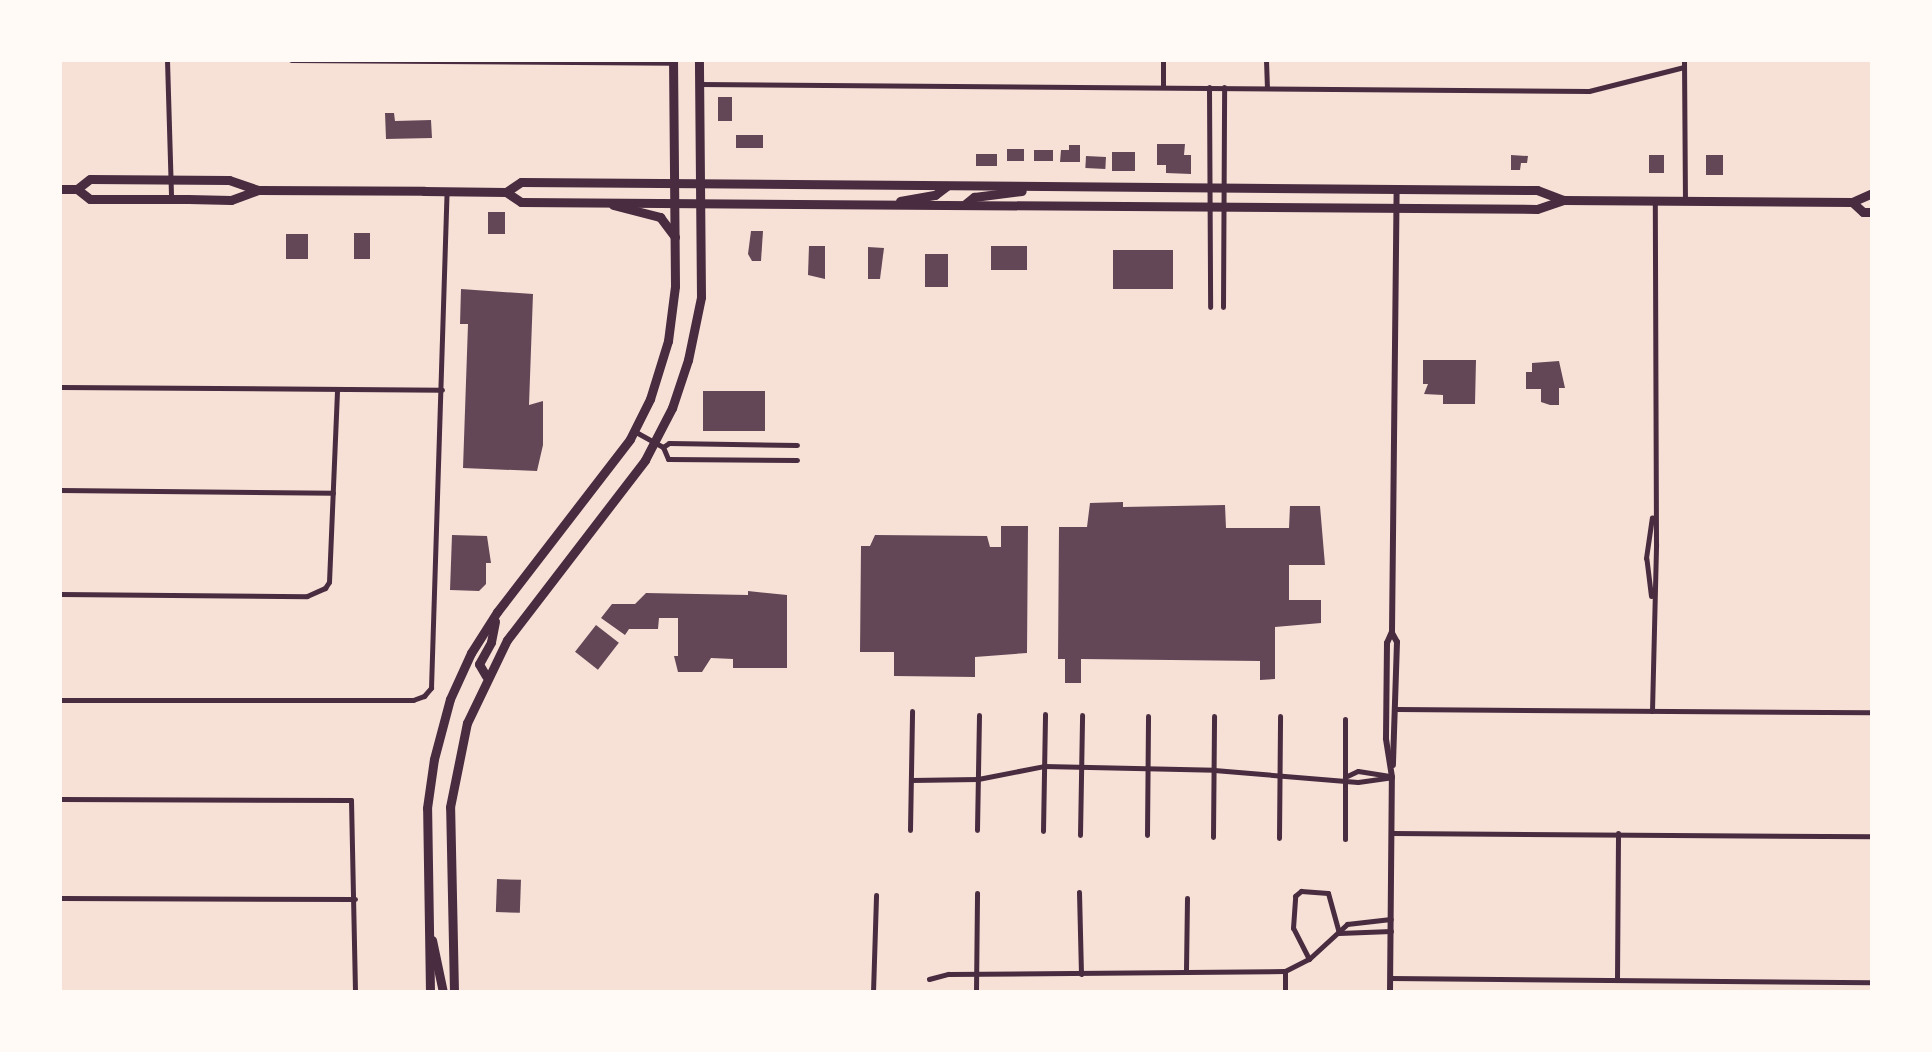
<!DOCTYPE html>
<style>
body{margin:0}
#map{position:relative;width:1932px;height:1052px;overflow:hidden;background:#f7e1d7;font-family:"PT Sans",sans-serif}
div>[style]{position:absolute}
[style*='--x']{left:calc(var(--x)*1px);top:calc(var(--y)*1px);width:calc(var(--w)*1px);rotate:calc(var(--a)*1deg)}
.building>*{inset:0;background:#644757;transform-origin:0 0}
.minor>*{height:5px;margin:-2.5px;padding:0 2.5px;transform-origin:2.5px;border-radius:2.5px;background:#4a2c40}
.tertiary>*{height:6px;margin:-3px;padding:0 3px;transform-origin:3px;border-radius:3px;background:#4a2c40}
.primary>*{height:9px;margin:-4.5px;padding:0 4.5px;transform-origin:4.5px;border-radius:4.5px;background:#4a2c40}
span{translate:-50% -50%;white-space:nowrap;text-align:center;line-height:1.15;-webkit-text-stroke:8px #fffaf5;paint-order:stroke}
.frame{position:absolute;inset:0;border:62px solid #fffaf5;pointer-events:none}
</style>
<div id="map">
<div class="building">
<div style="left:718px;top:97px;width:14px;height:24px"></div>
<div style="clip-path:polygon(385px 113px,394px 113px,395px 121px,431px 120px,432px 138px,386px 139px)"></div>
<div style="left:736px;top:135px;width:27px;height:13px"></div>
<div style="clip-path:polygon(1157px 144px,1185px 144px,1184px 155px,1191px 155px,1191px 174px,1166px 173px,1166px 165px,1157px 165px)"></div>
<div style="clip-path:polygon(1069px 145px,1080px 145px,1080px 162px,1060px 162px,1061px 150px,1069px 150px)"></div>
<div style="left:1007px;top:149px;width:17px;height:12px"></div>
<div style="left:1034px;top:150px;width:19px;height:11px"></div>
<div style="left:1112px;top:152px;width:23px;height:19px"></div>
<div style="left:976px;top:154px;width:21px;height:12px"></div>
<div style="clip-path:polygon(1511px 155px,1528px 156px,1527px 163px,1521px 163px,1520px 170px,1511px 170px)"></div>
<div style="left:1649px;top:155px;width:15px;height:18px"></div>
<div style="left:1706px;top:155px;width:17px;height:20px"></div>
<div style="left:1086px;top:156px;width:20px;height:12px;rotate:3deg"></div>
<div style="left:488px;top:212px;width:17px;height:22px"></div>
<div style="clip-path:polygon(751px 231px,763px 231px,761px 261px,752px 261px,748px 254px)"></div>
<div style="left:354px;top:233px;width:16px;height:26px"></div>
<div style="left:286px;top:234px;width:22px;height:25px"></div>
<div style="clip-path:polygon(809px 246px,825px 246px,825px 279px,808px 275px)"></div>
<div style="left:991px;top:246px;width:36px;height:24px"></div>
<div style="clip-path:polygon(868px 247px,884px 248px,880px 279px,868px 279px)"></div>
<div style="left:1113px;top:250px;width:60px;height:39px"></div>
<div style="left:925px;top:254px;width:23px;height:33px"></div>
<div style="clip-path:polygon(461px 289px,533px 294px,529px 405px,543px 401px,543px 445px,537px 471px,463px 468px,468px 324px,460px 324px)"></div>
<div style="clip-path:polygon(1423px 360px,1476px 360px,1475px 404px,1443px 404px,1443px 395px,1424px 394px,1428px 384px,1423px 384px)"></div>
<div style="clip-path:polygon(1559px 361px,1565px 388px,1559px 388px,1559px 405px,1550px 405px,1541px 402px,1541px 389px,1526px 389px,1526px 372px,1532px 372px,1532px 363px)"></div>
<div style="left:703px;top:391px;width:62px;height:40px"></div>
<div style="clip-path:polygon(1123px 502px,1123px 507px,1225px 505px,1226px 528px,1289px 528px,1290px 506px,1320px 506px,1325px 565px,1289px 565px,1289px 600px,1321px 600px,1321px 623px,1275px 627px,1275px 679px,1260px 680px,1260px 661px,1081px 659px,1081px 683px,1065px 683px,1065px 659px,1058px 659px,1059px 527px,1087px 527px,1090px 503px)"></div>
<div style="clip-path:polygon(1001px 526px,1028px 526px,1027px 653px,975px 657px,975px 677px,894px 676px,894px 652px,860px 652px,861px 546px,870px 546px,875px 535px,987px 536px,990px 547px,1001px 547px)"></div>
<div style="clip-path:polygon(452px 535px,487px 536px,491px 563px,486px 563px,486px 584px,479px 591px,450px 590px)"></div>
<div style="clip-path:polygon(748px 591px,787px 595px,787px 668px,733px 668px,733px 659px,711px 658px,702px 672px,678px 672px,674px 656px,678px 656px,678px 618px,659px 618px,658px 629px,629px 629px,625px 635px,601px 618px,612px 604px,635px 604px,646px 593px,748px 595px)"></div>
<div style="left:596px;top:625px;width:29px;height:34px;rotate:38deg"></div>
<div style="left:497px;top:879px;width:24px;height:33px;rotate:2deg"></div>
</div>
<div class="minor">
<div style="--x:167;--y:60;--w:137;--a:88.3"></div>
<div style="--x:291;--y:60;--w:382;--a:0.4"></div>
<div style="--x:1163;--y:60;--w:27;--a:90"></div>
<div style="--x:1266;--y:60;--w:27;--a:88"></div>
<div style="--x:1684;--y:60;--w:141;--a:89.6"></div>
<div style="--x:700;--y:84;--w:889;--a:0.45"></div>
<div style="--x:1589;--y:91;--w:98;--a:-14.2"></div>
<div style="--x:1209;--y:87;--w:220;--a:89.7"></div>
<div style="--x:1223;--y:307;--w:220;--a:-89.7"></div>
<div style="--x:60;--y:387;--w:382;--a:0.4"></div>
<div style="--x:634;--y:431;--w:33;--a:29"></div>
<div style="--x:663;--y:447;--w:13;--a:67"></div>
<div style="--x:668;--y:459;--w:129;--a:0.4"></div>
<div style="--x:663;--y:447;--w:7;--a:-34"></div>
<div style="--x:669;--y:443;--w:128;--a:0.9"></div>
<div style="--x:60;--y:490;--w:273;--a:0.6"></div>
<div style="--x:60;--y:594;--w:247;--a:0.5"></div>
<div style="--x:307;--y:596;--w:20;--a:-24"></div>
<div style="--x:325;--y:588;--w:7;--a:-56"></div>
<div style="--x:329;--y:582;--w:193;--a:-87.6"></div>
<div style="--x:1651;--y:596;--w:38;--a:-97"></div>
<div style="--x:1646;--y:558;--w:41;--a:-81.7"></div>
<div style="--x:60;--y:700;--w:353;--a:0"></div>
<div style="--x:413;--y:700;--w:12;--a:-20"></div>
<div style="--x:424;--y:696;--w:11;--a:-49"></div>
<div style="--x:431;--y:688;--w:496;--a:-88.2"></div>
<div style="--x:1397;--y:709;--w:475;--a:0.4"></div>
<div style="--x:1652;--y:711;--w:167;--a:-88.6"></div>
<div style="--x:1656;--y:544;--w:343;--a:-90.2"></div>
<div style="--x:1345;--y:777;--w:14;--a:-25"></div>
<div style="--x:1358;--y:771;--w:32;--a:9"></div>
<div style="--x:911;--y:780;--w:67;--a:-0.9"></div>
<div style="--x:978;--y:779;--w:67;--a:-11.1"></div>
<div style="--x:1044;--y:766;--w:170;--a:1.3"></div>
<div style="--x:1214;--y:770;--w:144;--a:4.8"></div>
<div style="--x:1358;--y:782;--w:34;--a:-8"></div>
<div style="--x:60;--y:799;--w:291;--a:0.2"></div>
<div style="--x:351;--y:800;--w:192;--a:88.8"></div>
<div style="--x:910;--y:830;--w:119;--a:-89"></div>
<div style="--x:977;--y:830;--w:115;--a:-89"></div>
<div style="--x:1043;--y:831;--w:117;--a:-89"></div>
<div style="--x:1392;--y:833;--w:480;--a:0.4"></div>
<div style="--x:1080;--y:835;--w:120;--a:-89"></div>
<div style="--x:1147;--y:835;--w:119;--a:-89.5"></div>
<div style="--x:1213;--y:837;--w:121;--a:-89.5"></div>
<div style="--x:1279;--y:838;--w:122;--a:-89.5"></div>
<div style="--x:1345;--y:839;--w:120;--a:-90"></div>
<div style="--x:1079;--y:892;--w:82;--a:88.6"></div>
<div style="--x:60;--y:898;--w:295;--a:0.2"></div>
<div style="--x:1339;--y:933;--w:52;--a:-2.2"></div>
<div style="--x:1309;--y:959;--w:35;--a:-117"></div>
<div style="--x:1293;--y:928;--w:32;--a:-86"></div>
<div style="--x:1295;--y:896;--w:8;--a:-40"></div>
<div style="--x:1301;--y:891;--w:27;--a:4"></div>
<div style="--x:1328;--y:893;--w:41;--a:74.6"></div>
<div style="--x:1186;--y:970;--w:72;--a:-89.2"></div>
<div style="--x:1390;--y:978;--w:482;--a:0.5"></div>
<div style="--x:929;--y:979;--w:20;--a:-15"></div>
<div style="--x:948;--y:974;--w:337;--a:-0.5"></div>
<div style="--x:1285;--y:971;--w:27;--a:-27"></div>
<div style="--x:1309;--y:959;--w:52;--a:-42.6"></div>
<div style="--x:1347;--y:924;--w:44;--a:-6.5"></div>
<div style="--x:1617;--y:980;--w:147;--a:-89.6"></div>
<div style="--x:873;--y:992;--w:97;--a:-88.2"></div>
<div style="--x:976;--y:992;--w:99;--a:-89.4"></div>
<div style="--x:1285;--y:992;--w:21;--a:-90"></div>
</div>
<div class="tertiary">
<div style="--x:1392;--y:633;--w:10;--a:61"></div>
<div style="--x:1397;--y:642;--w:123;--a:91.9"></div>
<div style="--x:1392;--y:777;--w:39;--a:-99"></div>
<div style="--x:1386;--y:738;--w:95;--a:-89.4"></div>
<div style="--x:1387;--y:643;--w:12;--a:-66"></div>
<div style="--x:1392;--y:632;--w:443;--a:-89.4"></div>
<div style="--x:1390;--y:992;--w:215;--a:-89.5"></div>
</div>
<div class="primary">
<div style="--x:60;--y:189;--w:17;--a:0"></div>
<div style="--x:77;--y:189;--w:16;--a:38"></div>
<div style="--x:90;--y:199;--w:98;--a:0"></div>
<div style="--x:188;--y:199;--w:43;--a:1.3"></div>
<div style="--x:231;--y:200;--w:29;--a:-20"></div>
<div style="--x:77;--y:189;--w:16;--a:-38"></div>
<div style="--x:90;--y:179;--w:139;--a:0.4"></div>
<div style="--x:229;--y:180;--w:31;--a:19"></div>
<div style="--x:258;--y:190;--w:166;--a:0.3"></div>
<div style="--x:424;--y:191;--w:82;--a:0.7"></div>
<div style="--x:506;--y:192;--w:18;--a:-34"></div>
<div style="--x:521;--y:182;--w:140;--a:0.4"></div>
<div style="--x:661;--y:183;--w:876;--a:0.46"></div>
<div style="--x:1537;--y:190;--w:28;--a:21"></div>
<div style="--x:506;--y:192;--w:18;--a:34"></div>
<div style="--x:521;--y:202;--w:1016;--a:0.39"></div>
<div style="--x:1537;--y:209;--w:28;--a:-19"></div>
<div style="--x:1563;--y:200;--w:289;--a:0.4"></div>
<div style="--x:1852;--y:202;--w:22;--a:-24"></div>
<div style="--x:900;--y:201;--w:36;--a:-10"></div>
<div style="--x:935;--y:195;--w:15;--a:-37"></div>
<div style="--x:1852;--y:202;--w:15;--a:42"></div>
<div style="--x:1863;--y:212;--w:9;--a:0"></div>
<div style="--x:613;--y:205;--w:49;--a:14.3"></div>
<div style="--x:660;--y:217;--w:25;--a:53"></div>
<div style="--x:964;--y:205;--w:13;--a:-39"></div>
<div style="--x:974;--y:197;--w:48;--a:-7.1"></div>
<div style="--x:486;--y:676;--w:14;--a:-120"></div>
<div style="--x:479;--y:664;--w:25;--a:-61"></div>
<div style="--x:491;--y:642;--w:21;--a:-79"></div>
<div style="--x:432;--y:940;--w:53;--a:78.1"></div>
<div style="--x:430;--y:992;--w:184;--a:-90.9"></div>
<div style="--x:427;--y:808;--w:49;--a:-81.9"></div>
<div style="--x:434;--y:759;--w:62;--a:-75.1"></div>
<div style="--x:450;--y:699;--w:51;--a:-65.5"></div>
<div style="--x:471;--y:653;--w:49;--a:-57.6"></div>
<div style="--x:497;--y:612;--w:218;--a:-52.4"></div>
<div style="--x:630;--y:439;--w:45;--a:-63.4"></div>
<div style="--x:650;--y:399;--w:61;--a:-72.8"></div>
<div style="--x:668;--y:341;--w:55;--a:-82.7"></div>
<div style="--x:675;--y:286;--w:226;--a:-90.5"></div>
<div style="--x:454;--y:992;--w:185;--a:-91.2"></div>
<div style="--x:450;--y:807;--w:86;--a:-78.6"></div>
<div style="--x:467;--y:723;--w:92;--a:-64.3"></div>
<div style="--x:507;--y:640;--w:227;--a:-52.5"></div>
<div style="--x:645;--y:460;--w:59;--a:-62.6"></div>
<div style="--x:672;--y:408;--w:51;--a:-71.6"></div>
<div style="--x:688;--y:360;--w:64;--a:-78.3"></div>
<div style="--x:701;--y:297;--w:237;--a:-90.5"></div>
</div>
<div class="frame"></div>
</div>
